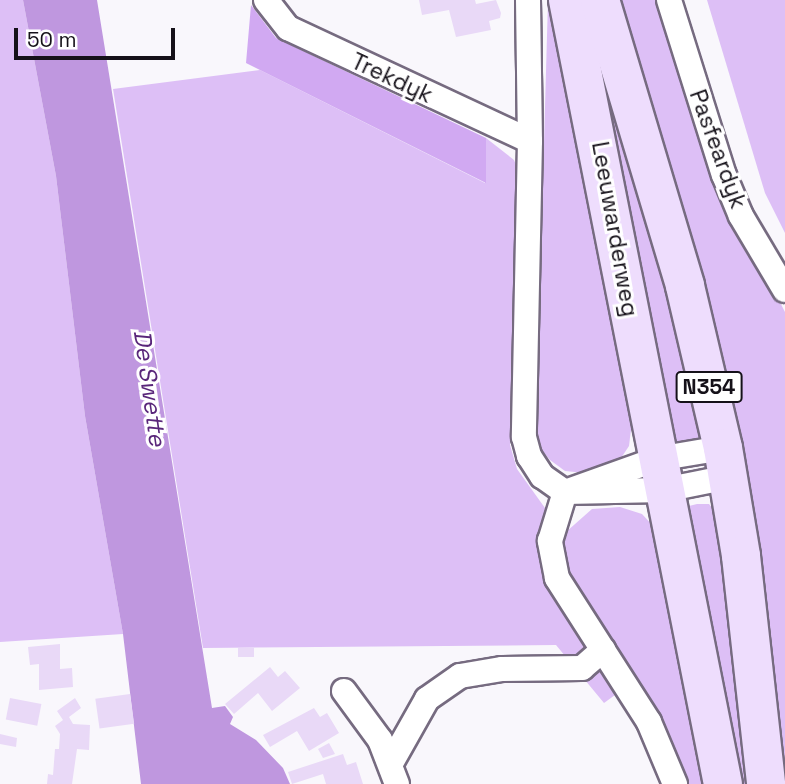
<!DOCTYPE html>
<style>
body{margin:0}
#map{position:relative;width:785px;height:784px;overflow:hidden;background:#f9f7fc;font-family:"Space Grotesk",sans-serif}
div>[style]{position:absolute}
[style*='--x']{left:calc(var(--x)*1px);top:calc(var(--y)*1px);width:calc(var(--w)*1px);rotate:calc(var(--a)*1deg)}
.green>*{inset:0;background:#ddbff6}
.forest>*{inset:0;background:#d1a9f2}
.water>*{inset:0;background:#bf97df}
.building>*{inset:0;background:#e9d9f7;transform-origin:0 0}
.roads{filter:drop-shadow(2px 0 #766b80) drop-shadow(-2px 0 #766b80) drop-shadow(0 2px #766b80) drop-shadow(0 -2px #766b80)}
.minor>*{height:24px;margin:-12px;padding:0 12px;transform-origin:12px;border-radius:12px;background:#fff}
.primary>*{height:38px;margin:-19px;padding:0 19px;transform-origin:19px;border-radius:19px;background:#eeddfd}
span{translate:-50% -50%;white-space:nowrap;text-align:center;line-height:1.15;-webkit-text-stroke:6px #fff;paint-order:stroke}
.shield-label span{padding:2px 5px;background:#fff;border:2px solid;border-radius:5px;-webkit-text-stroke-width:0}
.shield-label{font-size:21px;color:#151119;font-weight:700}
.street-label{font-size:23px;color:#151119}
.water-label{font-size:24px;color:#59267a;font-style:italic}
.scale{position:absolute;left:14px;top:28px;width:161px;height:32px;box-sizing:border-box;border:4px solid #151119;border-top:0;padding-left:9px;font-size:21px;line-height:24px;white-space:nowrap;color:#151119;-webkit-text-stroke:5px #fff;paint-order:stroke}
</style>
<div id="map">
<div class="green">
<div style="clip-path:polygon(0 0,23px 0,56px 176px,85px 416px,123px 634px,0 642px)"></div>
<div style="clip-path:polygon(548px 0,632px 421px,629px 446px,619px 461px,585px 473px,565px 471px,550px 460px,539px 447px,536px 430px)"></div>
<div style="clip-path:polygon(593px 0,651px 192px,703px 440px,663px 451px,616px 197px)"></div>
<div style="clip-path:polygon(611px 0,657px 0,707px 162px,785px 312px,785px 784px,775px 784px)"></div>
<div style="clip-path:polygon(707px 0,785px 0,785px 233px,765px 193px)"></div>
<div style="clip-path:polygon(260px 70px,485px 183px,486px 138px,514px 160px,521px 177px,510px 445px,517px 469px,545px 508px,541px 566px,615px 695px,604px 703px,556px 645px,203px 648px,113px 89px)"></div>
<div style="clip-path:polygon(697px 504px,709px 504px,720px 518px,757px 784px,730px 784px,685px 507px)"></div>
<div style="clip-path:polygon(620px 507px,642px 514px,655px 528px,713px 784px,687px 784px,675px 751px,566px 580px,561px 546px,566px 532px,592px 509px)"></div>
</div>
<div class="forest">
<div style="clip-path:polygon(251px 5px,276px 38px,486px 138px,486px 183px,246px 63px)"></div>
</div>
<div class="water">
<div style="clip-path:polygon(23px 0,97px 0,212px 708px,225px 706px,233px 717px,230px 724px,256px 740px,283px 768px,290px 784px,141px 784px,123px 634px,85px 416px,56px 176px)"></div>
</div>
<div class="building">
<div style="clip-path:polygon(419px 0,475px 0,476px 4px,496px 0,501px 13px,500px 18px,489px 21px,491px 30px,456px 37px,449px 10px,422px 15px)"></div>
<div style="clip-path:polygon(60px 644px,60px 669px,72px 668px,73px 687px,39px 690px,39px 664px,30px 665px,28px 647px)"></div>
<div style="left:238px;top:648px;width:16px;height:9px"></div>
<div style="clip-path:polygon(270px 667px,278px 677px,285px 671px,300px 688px,272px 711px,258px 693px,234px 714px,225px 704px)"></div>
<div style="left:130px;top:694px;width:30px;height:35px;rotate:82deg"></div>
<div style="left:10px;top:698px;width:32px;height:22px;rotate:11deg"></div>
<div style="clip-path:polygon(75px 698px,81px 708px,69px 717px,73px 724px,90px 725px,89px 750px,77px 749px,72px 784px,47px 784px,48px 774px,53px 775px,55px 749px,59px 749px,60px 734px,55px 726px,63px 720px,57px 711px)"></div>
<div style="clip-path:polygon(314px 708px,320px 717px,327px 713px,339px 733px,309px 751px,297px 731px,270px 747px,263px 735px)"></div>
<div style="clip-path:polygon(0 734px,17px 738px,16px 747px,0 744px)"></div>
<div style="clip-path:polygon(329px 743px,335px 754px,323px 758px,318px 749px)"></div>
<div style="clip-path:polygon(343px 754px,347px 765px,356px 762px,363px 784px,326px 784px,323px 774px,292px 784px,288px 772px)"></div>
</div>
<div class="roads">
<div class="minor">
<div style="--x:266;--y:0;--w:36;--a:52"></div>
<div style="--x:288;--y:28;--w:267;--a:25"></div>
<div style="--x:528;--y:0;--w:141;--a:89.2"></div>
<div style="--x:530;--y:141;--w:296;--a:91.2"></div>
<div style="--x:524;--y:437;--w:20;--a:75"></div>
<div style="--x:529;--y:456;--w:24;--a:57"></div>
<div style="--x:542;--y:476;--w:28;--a:35"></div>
<div style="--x:565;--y:492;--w:99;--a:-1.2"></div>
<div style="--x:664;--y:490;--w:66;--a:-11.3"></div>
<div style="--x:669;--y:0;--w:183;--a:72.6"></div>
<div style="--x:724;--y:175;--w:44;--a:67.5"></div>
<div style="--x:741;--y:216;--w:86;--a:59.3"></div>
<div style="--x:344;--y:691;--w:61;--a:53.7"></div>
<div style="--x:380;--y:740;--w:47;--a:68.9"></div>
<div style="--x:391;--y:763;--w:73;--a:-60.6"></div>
<div style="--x:427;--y:699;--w:40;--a:-34.9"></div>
<div style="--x:460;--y:676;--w:43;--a:-9.5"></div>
<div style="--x:502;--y:669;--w:80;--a:-0.7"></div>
<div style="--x:582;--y:668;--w:28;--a:-41"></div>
<div style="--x:675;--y:784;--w:67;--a:-112.8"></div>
<div style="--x:649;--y:722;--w:171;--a:-122.6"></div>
<div style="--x:557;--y:578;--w:38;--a:-101"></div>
<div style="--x:550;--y:541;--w:51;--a:-73"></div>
<div style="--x:565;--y:492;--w:98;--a:-19.7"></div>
<div style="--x:657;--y:459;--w:67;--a:-9.5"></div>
</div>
<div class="primary">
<div style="--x:568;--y:0;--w:799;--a:78.82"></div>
<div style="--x:600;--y:0;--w:298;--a:73.4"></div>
<div style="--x:685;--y:286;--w:166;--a:76.8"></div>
<div style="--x:723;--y:448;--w:109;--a:80.5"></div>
<div style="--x:741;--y:556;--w:229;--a:83.7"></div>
</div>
</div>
<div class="shield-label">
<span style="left:709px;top:387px">N354</span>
</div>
<div class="street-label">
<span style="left:392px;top:78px;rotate:25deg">Trekdyk</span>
<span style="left:718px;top:149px;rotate:70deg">Pasfeardyk</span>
<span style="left:615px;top:229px;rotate:80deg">Leeuwarderweg</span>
</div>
<div class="water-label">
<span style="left:150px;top:388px;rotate:82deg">De Swette</span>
</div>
<div class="scale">50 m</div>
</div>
